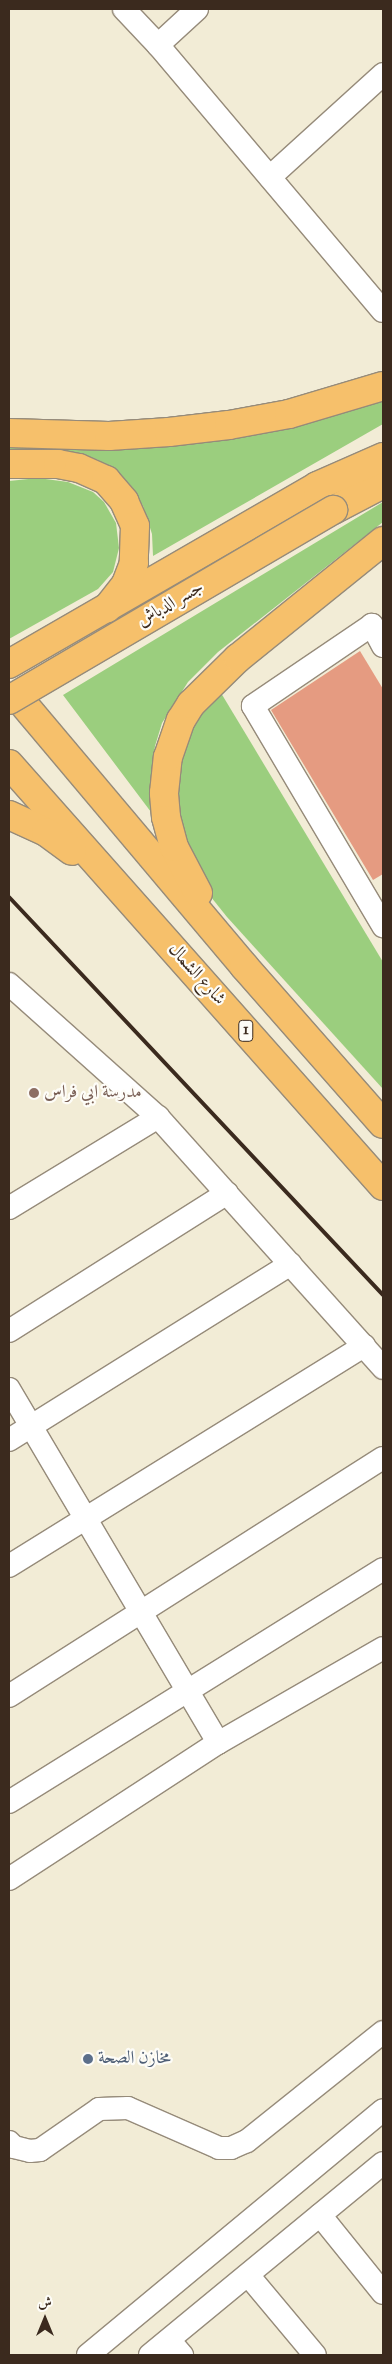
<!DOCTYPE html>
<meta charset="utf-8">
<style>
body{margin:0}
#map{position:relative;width:392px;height:2364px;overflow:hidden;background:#f2ecd6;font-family:"Sorts Mill Goudy",Amiri,serif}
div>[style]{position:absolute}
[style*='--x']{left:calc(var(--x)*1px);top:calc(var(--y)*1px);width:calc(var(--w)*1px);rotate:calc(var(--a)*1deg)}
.green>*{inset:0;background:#9bce7e}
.building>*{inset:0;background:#e59b81}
.roads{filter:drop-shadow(1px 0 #968b7a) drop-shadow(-1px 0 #968b7a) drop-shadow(0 1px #968b7a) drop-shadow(0 -1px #968b7a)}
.minor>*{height:22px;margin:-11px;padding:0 11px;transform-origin:11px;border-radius:11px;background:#fff}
.major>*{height:28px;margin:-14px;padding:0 14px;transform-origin:14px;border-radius:14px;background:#f6c06b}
.highway>*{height:28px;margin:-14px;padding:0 14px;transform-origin:14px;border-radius:14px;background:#f6c06b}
.rail>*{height:4px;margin:-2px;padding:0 2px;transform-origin:2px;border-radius:2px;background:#3b2a1e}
.bridges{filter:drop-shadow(1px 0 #968b7a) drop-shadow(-1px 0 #968b7a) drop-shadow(0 1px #968b7a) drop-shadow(0 -1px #968b7a)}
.major-bridge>*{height:28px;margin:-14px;padding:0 14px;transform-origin:14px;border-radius:14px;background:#f6c06b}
.dots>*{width:14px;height:14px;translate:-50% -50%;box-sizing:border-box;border:2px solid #fdfcf7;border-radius:50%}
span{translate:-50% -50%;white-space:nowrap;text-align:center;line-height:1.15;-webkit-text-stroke:4.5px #fdfcf7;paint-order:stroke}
.shield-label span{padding:1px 4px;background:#fdfcf7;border:1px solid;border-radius:4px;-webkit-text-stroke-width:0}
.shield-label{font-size:16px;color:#3b2a1e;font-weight:700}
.street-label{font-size:18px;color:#3b2a1e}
.education-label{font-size:18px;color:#785e54}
.left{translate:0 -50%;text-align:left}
.service-label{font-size:18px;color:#4e5e75}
.frame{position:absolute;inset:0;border:10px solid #3b2a1e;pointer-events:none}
.north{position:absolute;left:20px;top:2294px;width:50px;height:50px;-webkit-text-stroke:4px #fdfcf7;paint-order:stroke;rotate:0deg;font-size:14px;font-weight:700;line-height:20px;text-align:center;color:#3b2a1e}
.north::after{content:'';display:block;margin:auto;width:18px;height:22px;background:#3b2a1e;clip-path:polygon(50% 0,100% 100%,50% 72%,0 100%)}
</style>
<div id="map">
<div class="green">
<div style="clip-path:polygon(383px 400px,383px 424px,153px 556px,152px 534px,143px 506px,132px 487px,113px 469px,98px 460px,82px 454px,9px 450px,9px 445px,303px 423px)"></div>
<div style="clip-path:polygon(38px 478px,68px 482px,93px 492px,104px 502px,116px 523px,119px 548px,113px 572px,98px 589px,9px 639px,9px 481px)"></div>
<div style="clip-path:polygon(383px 502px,383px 522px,218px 652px,188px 682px,162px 723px,155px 746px,151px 777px,154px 816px,63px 695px)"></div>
<div style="clip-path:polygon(221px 693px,383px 962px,383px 1089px,227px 917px,207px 892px,183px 846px,174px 779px,196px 716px)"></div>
</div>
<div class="building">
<div style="clip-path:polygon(360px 651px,383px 689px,383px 874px,373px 880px,271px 710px)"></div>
</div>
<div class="roads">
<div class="minor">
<div style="--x:124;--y:9;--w:50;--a:46.6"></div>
<div style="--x:158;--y:45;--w:348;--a:49.8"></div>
<div style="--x:158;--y:45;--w:53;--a:-42.7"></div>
<div style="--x:270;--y:177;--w:153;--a:-42.3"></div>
<div style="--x:383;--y:646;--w:24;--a:-118"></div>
<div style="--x:372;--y:625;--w:144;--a:145.8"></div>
<div style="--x:253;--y:706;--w:256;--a:59.4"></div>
<div style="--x:9;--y:984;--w:200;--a:41.8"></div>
<div style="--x:158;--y:1117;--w:337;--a:48.1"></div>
<div style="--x:9;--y:1208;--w:175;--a:-31.4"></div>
<div style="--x:9;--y:1331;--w:258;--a:-32.3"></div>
<div style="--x:9;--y:1389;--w:411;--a:59.4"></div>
<div style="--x:9;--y:1440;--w:332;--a:-32"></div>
<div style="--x:9;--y:1566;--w:418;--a:-31.8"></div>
<div style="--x:9;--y:1696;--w:443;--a:-32.5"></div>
<div style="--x:9;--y:1802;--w:441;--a:-31.9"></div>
<div style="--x:9;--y:1879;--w:249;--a:-33.1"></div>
<div style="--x:218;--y:1743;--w:190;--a:-29.9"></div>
<div style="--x:9;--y:2142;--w:7;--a:45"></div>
<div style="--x:14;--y:2147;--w:16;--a:14"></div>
<div style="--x:30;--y:2151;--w:10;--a:-6"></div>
<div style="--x:40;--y:2150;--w:72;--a:-34.8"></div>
<div style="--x:99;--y:2109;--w:29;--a:-2"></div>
<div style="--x:128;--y:2108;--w:99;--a:23.7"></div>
<div style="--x:219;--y:2148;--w:12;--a:0"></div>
<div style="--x:231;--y:2148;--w:17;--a:-24"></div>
<div style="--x:247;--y:2141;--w:174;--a:-38.7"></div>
<div style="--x:320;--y:2215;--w:100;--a:51.1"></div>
<div style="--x:248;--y:2275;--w:104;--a:50.1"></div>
<div style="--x:169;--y:2340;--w:20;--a:49"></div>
<div style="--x:88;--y:2355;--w:383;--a:-39.7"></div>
<div style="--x:150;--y:2355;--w:302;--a:-39.5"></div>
</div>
<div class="major">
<div style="--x:333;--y:510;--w:56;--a:-27.5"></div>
<div style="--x:9;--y:664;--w:356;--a:-30"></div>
<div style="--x:317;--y:486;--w:72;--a:-23.7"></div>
</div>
<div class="highway">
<div style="--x:9;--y:433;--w:100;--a:1.7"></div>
<div style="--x:109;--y:436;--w:60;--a:-3.8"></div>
<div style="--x:169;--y:432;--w:60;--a:-6.7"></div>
<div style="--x:229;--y:425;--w:61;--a:-10.4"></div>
<div style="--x:289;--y:414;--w:98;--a:-16.6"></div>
<div style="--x:9;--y:464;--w:49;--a:0"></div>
<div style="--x:58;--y:464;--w:21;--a:11"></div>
<div style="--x:79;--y:468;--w:30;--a:24"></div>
<div style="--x:106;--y:480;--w:28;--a:49"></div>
<div style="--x:124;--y:501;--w:27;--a:66"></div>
<div style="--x:135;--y:526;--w:37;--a:92"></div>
<div style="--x:134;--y:563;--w:22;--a:111"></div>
<div style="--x:126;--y:584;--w:31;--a:128"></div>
<div style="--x:26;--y:707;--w:339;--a:49.9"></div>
<div style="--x:244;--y:966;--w:210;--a:48.7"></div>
<div style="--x:9;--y:764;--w:564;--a:48.45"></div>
<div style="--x:9;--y:815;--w:41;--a:24.7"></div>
<div style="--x:46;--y:832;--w:32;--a:36"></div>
<div style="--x:198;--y:893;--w:52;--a:-117.6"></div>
<div style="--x:174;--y:847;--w:31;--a:-105"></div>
<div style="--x:166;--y:817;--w:24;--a:-95"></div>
<div style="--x:164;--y:793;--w:36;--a:-84"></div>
<div style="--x:168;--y:757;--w:39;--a:-71"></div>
<div style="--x:181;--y:720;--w:19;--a:-58"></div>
<div style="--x:191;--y:704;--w:66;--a:-44.4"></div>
<div style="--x:238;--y:658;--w:186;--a:-38.9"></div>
</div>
</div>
<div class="rail">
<div style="--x:9;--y:897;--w:546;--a:46.78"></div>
</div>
<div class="bridges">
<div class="major-bridge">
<div style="--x:9;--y:700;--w:376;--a:-30.4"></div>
</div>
</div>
<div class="dots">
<div style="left:34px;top:1093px;background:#8d6e63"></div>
<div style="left:88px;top:2059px;background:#5c6f8a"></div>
</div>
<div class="shield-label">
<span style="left:246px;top:1031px">1</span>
</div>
<div class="street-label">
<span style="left:171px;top:605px;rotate:-30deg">جسر الدباش</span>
<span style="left:196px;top:975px;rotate:48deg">شارع الشمال</span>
</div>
<div class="education-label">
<span class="left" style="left:44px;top:1093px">مدرسة ابي فراس</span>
</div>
<div class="service-label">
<span class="left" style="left:98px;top:2059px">مخازن الصحة</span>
</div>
<div class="frame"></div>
<div class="north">ش</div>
</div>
